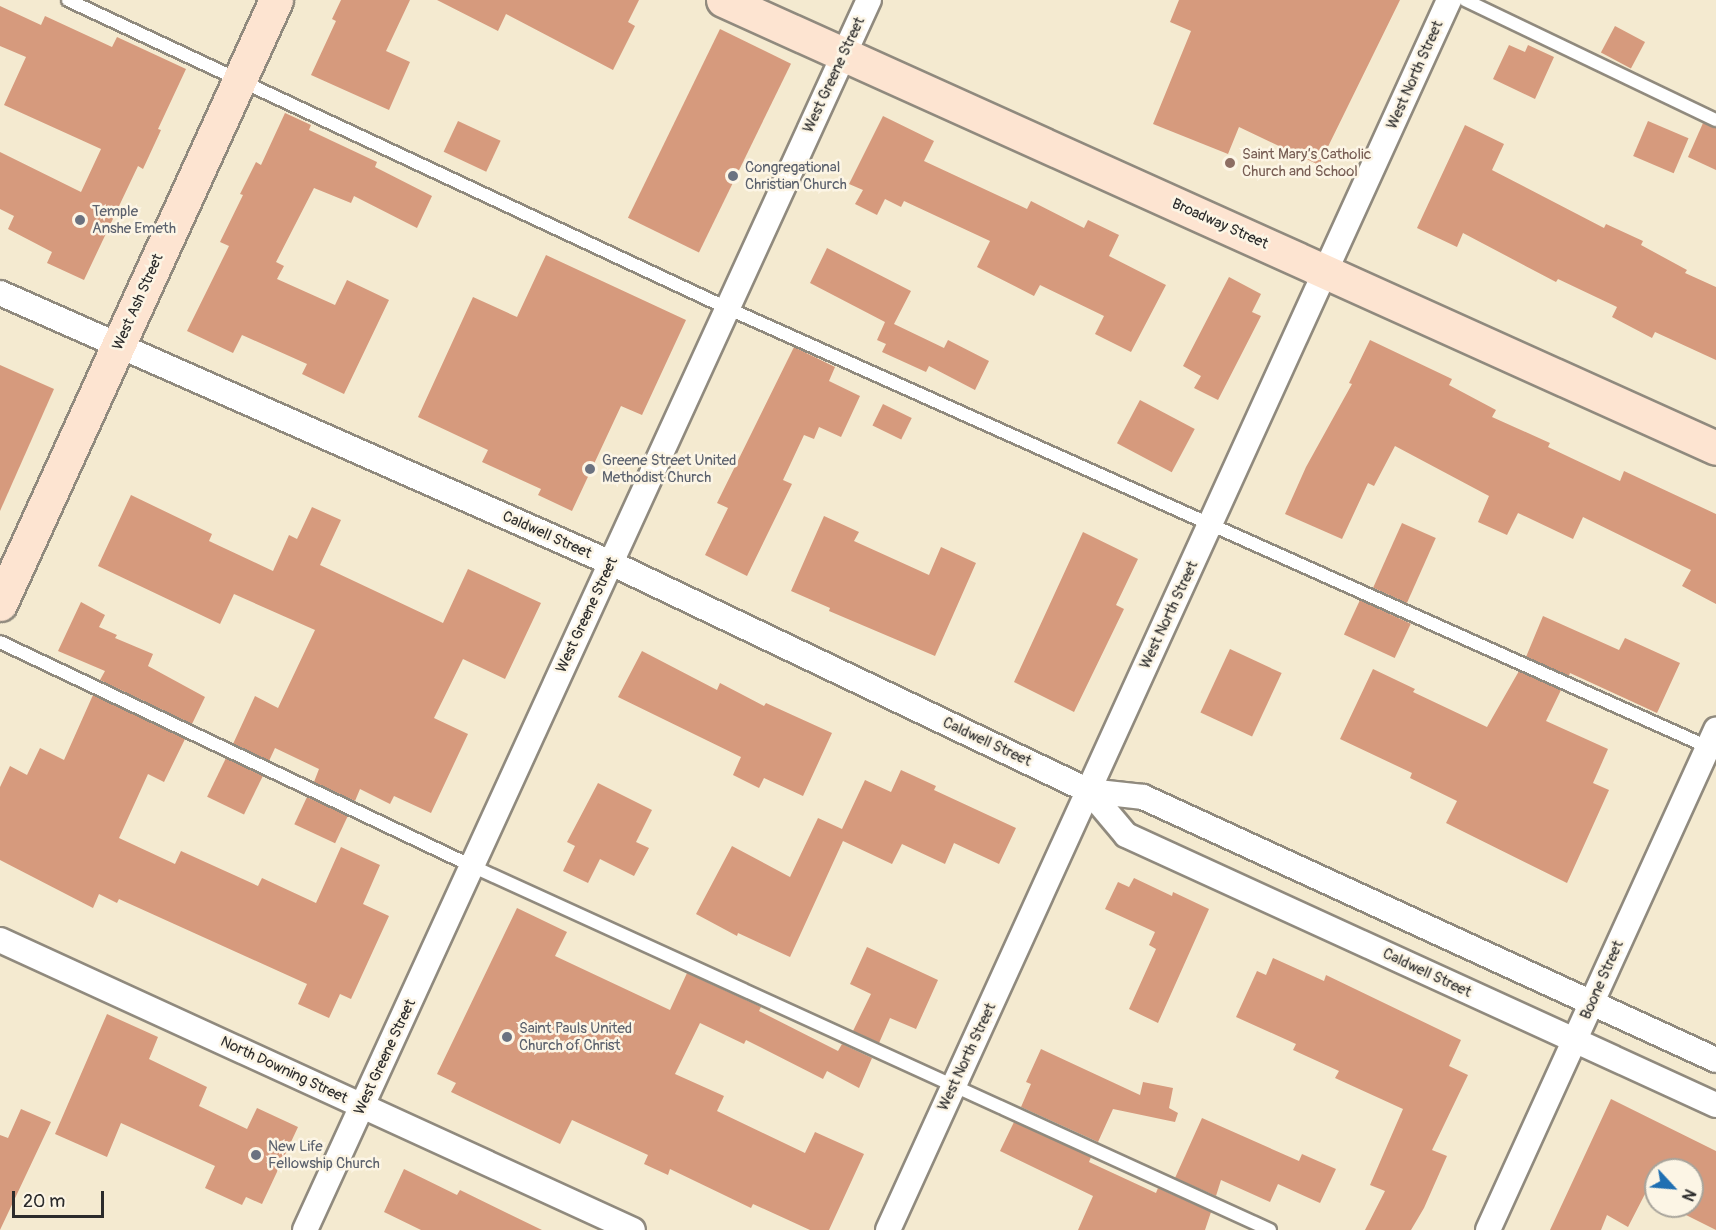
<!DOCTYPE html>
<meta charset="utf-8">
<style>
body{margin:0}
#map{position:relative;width:1716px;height:1230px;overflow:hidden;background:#f4ead0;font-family:Pangolin,sans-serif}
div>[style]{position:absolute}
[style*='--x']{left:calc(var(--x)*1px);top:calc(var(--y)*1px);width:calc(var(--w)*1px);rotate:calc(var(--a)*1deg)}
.building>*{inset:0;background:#d69a7d;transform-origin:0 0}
.roads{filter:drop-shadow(2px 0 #908a7e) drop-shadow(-2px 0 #908a7e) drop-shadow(0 2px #908a7e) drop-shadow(0 -2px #908a7e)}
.lane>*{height:12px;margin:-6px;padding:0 6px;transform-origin:6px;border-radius:6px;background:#fff}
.street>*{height:24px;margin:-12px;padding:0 12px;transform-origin:12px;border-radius:12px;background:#fff}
.secondary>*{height:33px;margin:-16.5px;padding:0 16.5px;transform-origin:16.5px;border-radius:16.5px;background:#fde4d1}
.dots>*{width:16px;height:16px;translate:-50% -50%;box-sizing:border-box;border:3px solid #fcf5e5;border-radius:50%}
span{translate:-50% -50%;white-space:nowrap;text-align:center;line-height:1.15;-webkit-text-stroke:5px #fcf5e5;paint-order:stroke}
.street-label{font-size:15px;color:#2b2b2b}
.education-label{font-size:15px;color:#785e54}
.left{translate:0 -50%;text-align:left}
.worship-label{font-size:15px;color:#5b616d}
.north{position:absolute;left:1644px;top:1158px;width:60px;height:60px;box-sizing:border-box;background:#fcf5e5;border:2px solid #a8a49b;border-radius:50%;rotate:116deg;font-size:16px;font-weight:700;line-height:24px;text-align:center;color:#2b2b2b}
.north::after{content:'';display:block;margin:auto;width:21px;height:27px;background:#1f6fb2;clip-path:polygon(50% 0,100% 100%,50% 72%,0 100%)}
.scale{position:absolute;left:12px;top:1191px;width:92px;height:27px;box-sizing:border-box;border:3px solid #2b2b2b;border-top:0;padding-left:8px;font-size:18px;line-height:21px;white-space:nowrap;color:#2b2b2b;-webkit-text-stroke:4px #fcf5e5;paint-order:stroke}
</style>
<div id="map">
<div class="building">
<div style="clip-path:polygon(341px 0,410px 0,386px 51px,410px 62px,389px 110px,311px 75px,336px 21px,332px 19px)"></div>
<div style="clip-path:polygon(437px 0,639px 0,628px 22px,635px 26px,613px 70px,506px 14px,498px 31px)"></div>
<div style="clip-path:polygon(1179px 0,1400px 0,1319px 165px,1239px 127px,1228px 154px,1153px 124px,1191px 31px,1170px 22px)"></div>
<div style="clip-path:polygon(0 6px,41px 25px,45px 16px,112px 47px,117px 37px,186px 69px,158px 129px,161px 130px,143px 169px,138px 166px,84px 280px,47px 263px,52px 252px,8px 229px,14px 216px,0 209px,0 152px,81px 192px,101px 149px,4px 105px,26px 57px,0 46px)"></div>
<div style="left:1615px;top:26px;width:34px;height:30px;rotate:28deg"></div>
<div style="left:720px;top:29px;width:79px;height:210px;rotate:26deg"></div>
<div style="clip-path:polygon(1509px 45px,1525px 52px,1528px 45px,1554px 57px,1535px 99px,1493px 79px)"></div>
<div style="clip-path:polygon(285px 113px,311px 125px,309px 130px,377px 162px,375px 167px,432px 196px,417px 228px,354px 196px,351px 203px,314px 188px,276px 262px,284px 266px,277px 279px,335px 305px,347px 280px,389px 300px,344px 394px,302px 374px,307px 364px,242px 335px,233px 353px,187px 331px,229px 246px,220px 242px,243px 195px,240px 194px,256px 162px,261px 165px)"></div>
<div style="clip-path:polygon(883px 116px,934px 141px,924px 161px,1027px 209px,1031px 201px,1084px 228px,1088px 220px,1119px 235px,1109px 256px,1166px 285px,1131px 352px,1095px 334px,1104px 316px,1040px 285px,1034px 296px,977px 267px,990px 241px,904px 201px,901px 207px,885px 199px,877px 215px,855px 204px,863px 190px,849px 184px)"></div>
<div style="left:458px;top:121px;width:47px;height:34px;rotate:25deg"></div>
<div style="left:1648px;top:121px;width:44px;height:38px;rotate:23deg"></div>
<div style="clip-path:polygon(1703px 123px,1716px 128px,1716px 170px,1688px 157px)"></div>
<div style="clip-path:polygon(1465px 125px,1504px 144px,1492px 170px,1604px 228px,1606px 224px,1643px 241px,1641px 245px,1687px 270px,1685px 273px,1716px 287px,1716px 360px,1655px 332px,1652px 338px,1612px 317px,1617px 307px,1558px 279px,1556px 282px,1463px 233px,1457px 247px,1417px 228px)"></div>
<div style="clip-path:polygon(827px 248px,911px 291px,894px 324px,944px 348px,948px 340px,989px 361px,975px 390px,929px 366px,926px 372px,882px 352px,886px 344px,877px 340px,885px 322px,810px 283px)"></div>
<div style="clip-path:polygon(546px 255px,686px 320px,642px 415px,621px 406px,572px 511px,538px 495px,541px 489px,482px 462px,488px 450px,418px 417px,473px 297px,517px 317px)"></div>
<div style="clip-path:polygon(1229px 277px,1261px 294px,1252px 312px,1261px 316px,1218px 400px,1194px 388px,1201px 376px,1183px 366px)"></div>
<div style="clip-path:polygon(1370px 340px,1452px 379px,1449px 385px,1496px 410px,1492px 417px,1550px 443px,1548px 447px,1620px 481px,1624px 471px,1716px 514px,1716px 604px,1682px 586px,1691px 570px,1583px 517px,1573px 539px,1518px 513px,1507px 535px,1478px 522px,1489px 496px,1395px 446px,1374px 486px,1368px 483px,1342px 539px,1285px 514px,1306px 467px,1352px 384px,1349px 383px)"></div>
<div style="clip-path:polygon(794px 347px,835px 367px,829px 381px,860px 396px,841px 437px,819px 427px,814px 439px,804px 435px,783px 480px,792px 484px,747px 576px,705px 555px,728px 508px,717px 503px)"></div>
<div style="clip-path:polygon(0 365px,54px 389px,0 511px)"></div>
<div style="left:1140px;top:400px;width:62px;height:49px;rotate:28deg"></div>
<div style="left:883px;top:404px;width:32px;height:24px;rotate:26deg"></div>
<div style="clip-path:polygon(131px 495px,212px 534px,209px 541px,273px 571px,289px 535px,297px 539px,312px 507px,341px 520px,320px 565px,443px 623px,468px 569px,541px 603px,505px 679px,463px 659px,434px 718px,468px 734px,431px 813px,394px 796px,390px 804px,360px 789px,355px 801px,314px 782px,319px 769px,275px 748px,269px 761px,233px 744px,255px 696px,278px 708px,315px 630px,234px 594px,220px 624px,98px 566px)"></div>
<div style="clip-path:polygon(824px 516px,859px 532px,854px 541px,929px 575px,941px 547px,976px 563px,935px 656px,829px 611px,830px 608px,791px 591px)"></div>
<div style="left:1402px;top:523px;width:37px;height:71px;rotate:24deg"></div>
<div style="clip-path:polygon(1083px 532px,1138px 559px,1116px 605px,1124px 609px,1074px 712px,1014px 682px)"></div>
<div style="left:1360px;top:600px;width:56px;height:38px;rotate:25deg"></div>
<div style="clip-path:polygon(81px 602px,105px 615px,99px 627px,117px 635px,115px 638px,153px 654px,148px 666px,205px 697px,192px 724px,100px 680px,105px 671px,58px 651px)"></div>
<div style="clip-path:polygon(1543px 616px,1619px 650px,1625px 638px,1680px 663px,1657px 713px,1570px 673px,1569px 676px,1526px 657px)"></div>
<div style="left:1230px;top:649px;width:57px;height:70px;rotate:25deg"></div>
<div style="clip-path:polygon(642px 651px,717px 690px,720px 683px,764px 706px,766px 703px,832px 733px,803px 796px,764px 778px,759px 788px,733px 775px,741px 757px,618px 697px)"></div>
<div style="clip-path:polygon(1373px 669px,1415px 689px,1413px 692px,1487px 727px,1519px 671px,1561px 690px,1546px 721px,1608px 749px,1593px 783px,1609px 790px,1567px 883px,1446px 823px,1457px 801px,1410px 778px,1412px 773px,1340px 739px)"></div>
<div style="clip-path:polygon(93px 695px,185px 739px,164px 782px,148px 774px,119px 838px,175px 864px,181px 851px,258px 886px,262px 878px,316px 903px,341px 847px,380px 865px,363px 904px,389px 916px,351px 999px,340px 994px,329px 1018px,298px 1004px,307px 984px,119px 899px,117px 903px,99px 894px,93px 908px,0 860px,0 787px,10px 766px,27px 775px,40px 748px,64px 760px)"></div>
<div style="left:226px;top:758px;width:41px;height:43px;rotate:26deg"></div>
<div style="clip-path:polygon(901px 770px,936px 786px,934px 790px,1016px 828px,999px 864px,954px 843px,945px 864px,902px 844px,892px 864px,843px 841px,790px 957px,738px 933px,737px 936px,696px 914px,732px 846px,790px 877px,818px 818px,842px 829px,865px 780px,891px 792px)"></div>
<div style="clip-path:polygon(598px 783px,652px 810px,636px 842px,649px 848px,634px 876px,600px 859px,588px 883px,563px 871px,575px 846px,567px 842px)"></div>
<div style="left:307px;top:797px;width:45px;height:30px;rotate:25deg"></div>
<div style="clip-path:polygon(1134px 878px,1172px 896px,1173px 892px,1209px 909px,1158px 1023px,1129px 1009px,1156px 949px,1149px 945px,1155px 932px,1105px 909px,1118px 882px,1129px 887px)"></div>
<div style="clip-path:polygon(517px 908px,567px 932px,555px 956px,670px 1010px,687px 973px,761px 1007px,759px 1011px,838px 1051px,842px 1044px,872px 1058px,859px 1088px,827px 1071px,823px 1079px,746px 1040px,744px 1044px,700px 1023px,675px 1074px,724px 1096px,717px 1111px,805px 1153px,815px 1132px,864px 1154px,829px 1230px,810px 1230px,753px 1204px,751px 1208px,670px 1169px,668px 1175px,644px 1164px,648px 1155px,572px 1120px,560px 1144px,451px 1092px,456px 1083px,437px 1074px)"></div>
<div style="clip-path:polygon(867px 947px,938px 980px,916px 1029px,890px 1018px,879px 1043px,853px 1031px,871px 994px,850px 984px)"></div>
<div style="clip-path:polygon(1273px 958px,1324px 981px,1326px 975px,1461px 1040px,1449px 1066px,1468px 1075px,1432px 1150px,1447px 1156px,1424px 1208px,1411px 1230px,1365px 1230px,1385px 1191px,1370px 1185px,1403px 1109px,1335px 1078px,1339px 1071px,1293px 1050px,1296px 1044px,1236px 1017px,1257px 971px,1266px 975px)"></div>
<div style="clip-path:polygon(107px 1014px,158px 1037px,149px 1059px,207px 1087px,199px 1106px,247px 1129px,257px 1108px,298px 1127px,262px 1204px,246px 1197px,242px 1205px,205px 1188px,215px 1166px,121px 1123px,107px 1157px,55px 1134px)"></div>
<div style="clip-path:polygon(1041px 1049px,1140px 1095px,1143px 1082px,1173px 1088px,1169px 1108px,1178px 1113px,1175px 1122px,1113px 1109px,1098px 1142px,1021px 1107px,1031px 1084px,1026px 1082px)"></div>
<div style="clip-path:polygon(1611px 1099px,1716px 1151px,1716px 1230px,1668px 1206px,1692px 1206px,1692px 1170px,1656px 1170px,1656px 1200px,1645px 1194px,1628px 1227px,1607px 1215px,1601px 1230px,1550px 1230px)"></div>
<div style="clip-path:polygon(21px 1109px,51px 1122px,0 1230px,0 1135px,8px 1138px)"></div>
<div style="clip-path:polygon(1202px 1118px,1299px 1161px,1302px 1154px,1336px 1169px,1320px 1203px,1278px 1184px,1270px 1202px,1221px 1180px,1216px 1196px,1175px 1178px)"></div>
<div style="clip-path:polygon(1014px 1122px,1091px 1157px,1089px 1162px,1156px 1193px,1158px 1188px,1211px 1212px,1205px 1230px,1078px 1230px,1093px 1196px,1000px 1151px)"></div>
<div style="clip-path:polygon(404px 1169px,457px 1195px,460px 1190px,542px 1230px,421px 1230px,384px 1212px)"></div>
</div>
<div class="roads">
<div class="lane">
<div style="--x:68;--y:0;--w:727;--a:25.05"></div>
<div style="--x:727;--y:308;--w:1075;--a:24.11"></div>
<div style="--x:1465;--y:0;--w:278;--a:25.6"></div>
<div style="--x:0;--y:642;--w:522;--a:25.39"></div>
<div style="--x:472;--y:866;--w:877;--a:24.52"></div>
</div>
<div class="street">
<div style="--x:0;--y:293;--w:668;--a:23.84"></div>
<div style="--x:611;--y:563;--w:530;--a:25.5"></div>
<div style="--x:1089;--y:791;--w:54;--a:6.3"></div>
<div style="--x:1143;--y:797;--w:630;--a:24.65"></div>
<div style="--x:1089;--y:791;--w:57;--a:49.9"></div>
<div style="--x:1126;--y:835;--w:649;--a:24.59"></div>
<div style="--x:0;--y:940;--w:696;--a:24.61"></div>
<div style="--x:305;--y:1230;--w:1353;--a:-65.37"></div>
<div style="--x:888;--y:1230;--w:1352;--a:-65.48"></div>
<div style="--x:1488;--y:1230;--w:550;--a:-65.49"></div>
</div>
<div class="secondary">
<div style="--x:723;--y:0;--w:1089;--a:24.28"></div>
<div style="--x:0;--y:604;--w:664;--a:-65.44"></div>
</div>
</div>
<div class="dots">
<div style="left:1230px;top:163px;background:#8d6e63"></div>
<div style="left:733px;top:176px;background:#6b7280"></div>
<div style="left:80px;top:220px;background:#6b7280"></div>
<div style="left:590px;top:469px;background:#6b7280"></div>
<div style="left:507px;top:1037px;background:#6b7280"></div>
<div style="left:256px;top:1155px;background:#6b7280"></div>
</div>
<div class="street-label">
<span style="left:834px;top:75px;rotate:-65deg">West Greene Street</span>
<span style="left:1415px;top:75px;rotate:-66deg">West North Street</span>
<span style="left:1220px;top:224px;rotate:24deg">Broadway Street</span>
<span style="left:138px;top:302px;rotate:-66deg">West Ash Street</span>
<span style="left:547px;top:535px;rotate:24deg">Caldwell Street</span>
<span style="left:587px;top:615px;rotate:-65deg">West Greene Street</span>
<span style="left:1169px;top:615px;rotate:-65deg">West North Street</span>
<span style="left:987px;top:742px;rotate:25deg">Caldwell Street</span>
<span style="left:1427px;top:973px;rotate:25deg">Caldwell Street</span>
<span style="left:1602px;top:980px;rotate:-66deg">Boone Street</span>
<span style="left:385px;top:1057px;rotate:-65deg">West Greene Street</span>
<span style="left:967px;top:1057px;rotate:-65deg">West North Street</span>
<span style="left:284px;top:1070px;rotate:25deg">North Downing Street</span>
</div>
<div class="education-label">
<span class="left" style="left:1242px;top:163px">Saint Mary’s Catholic<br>Church and School</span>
</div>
<div class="worship-label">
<span class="left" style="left:745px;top:176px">Congregational<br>Christian Church</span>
<span class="left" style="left:92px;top:220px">Temple<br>Anshe Emeth</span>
<span class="left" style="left:602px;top:469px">Greene Street United<br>Methodist Church</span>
<span class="left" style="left:519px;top:1037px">Saint Pauls United<br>Church of Christ</span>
<span class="left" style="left:268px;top:1155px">New Life<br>Fellowship Church</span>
</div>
<div class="north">N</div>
<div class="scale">20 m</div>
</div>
